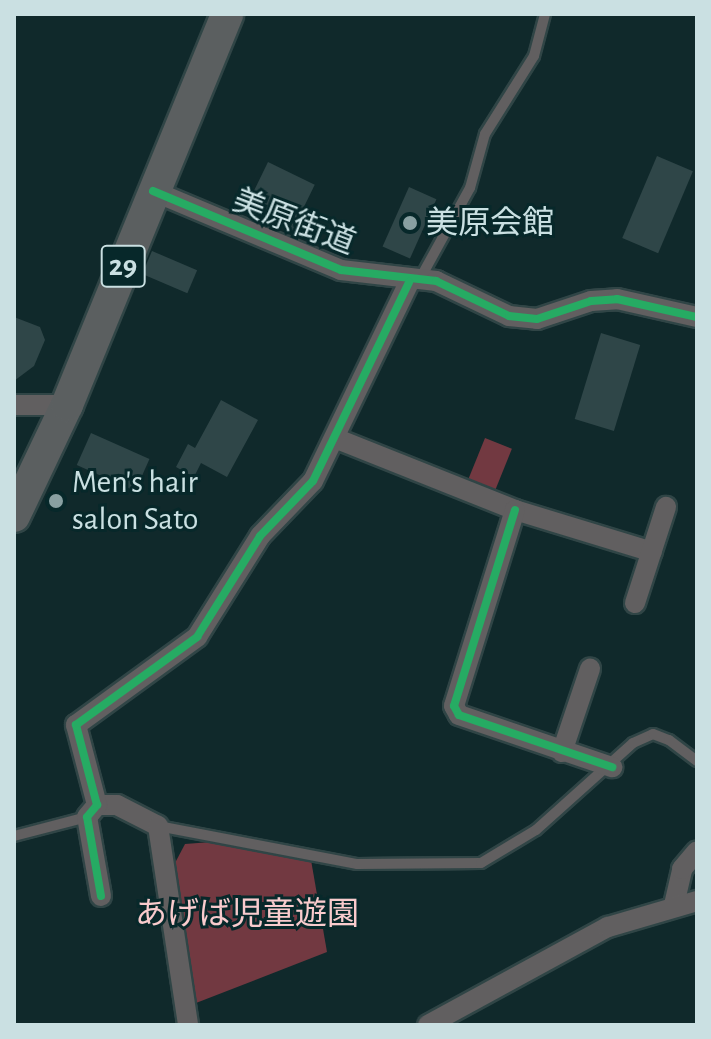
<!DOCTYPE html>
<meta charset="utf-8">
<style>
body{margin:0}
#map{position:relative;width:711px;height:1039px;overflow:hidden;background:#10292b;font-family:"Alegreya Sans","Noto Sans JP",sans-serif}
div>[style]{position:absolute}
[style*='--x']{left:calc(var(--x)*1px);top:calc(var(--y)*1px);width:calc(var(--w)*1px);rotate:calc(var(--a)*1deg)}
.green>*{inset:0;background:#723941;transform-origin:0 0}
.building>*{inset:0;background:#2f4648;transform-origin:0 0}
.roads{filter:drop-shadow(2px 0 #304546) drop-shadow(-2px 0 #304546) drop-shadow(0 2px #304546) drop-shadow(0 -2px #304546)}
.service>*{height:10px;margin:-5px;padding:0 5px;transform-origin:5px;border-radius:5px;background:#615f60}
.minor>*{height:20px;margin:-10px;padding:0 10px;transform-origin:10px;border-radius:10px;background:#615f60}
.primary>*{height:32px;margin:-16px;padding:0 16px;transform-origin:16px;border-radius:16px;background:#5b5f60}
.cycleway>*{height:8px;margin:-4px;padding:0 4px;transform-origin:4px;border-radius:4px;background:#26ab63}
.dots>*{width:22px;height:22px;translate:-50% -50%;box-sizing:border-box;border:4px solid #07282a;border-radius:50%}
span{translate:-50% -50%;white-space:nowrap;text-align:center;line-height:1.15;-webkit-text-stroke:6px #07282a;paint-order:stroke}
.shield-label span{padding:2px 6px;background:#07282a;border:2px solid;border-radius:6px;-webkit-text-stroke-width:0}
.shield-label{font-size:30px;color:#cae0e2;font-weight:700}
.street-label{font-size:32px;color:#cae0e2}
.poi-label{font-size:32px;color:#cae0e2}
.left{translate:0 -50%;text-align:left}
.park-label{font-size:32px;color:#f9cbcd}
.frame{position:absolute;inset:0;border:16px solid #cae0e2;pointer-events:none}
</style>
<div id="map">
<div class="green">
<div style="left:485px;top:438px;width:29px;height:44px;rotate:22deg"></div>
<div style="clip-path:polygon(211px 842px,311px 860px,327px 952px,196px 1003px,175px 863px,185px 844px)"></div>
</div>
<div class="building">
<div style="left:657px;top:156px;width:39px;height:89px;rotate:23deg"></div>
<div style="left:268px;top:162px;width:52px;height:52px;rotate:26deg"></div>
<div style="left:409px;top:187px;width:30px;height:65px;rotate:24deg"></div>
<div style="left:152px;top:251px;width:49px;height:25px;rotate:23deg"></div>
<div style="clip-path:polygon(14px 317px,40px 327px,45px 340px,34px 366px,14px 381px)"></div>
<div style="left:601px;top:333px;width:41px;height:90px;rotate:17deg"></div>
<div style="clip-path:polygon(221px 400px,258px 420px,227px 477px,201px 463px,194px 477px,176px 467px,188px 444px,195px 448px)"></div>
<div style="left:91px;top:433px;width:64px;height:35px;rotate:24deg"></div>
</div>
<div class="roads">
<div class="service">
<div style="--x:421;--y:277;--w:102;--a:-61.2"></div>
<div style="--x:470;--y:188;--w:56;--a:-74.5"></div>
<div style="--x:485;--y:134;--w:92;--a:-57.9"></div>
<div style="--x:534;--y:56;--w:43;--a:-75.3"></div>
<div style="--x:158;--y:826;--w:203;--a:10.8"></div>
<div style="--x:357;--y:864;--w:124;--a:-0.5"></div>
<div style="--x:481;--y:863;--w:64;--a:-31"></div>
<div style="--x:536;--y:830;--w:130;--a:-41.9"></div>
<div style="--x:633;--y:743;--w:22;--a:-24"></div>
<div style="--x:653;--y:734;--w:17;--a:21"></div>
<div style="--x:669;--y:740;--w:35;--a:37"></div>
<div style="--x:14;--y:836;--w:75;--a:-14.6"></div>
</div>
<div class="minor">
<div style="--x:153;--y:191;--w:204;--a:22.8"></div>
<div style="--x:341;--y:270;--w:96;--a:6.6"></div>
<div style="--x:436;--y:281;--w:81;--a:25.6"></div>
<div style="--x:509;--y:316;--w:28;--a:6"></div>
<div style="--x:537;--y:319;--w:57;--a:-18.4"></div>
<div style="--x:591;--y:301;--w:26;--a:-4"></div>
<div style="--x:617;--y:299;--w:82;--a:12.7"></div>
<div style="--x:14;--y:405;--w:53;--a:0"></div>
<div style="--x:337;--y:439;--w:192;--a:21.7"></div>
<div style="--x:515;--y:510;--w:143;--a:17"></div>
<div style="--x:515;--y:510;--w:205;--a:107.3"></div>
<div style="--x:454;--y:706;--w:10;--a:61"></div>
<div style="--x:459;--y:715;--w:162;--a:18.8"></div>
<div style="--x:635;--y:603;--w:101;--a:-72.1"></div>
<div style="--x:562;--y:752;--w:88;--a:-71.4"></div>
<div style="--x:97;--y:805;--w:20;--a:0"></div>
<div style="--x:117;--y:805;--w:46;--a:27.1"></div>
<div style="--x:158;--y:826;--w:201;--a:81.4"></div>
<div style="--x:101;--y:896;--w:80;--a:-100"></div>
<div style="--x:87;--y:817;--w:16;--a:-50"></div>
<div style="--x:97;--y:805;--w:83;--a:-104.7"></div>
<div style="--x:76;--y:725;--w:150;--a:-36"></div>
<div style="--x:197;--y:637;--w:119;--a:-58"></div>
<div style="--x:260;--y:536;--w:76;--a:-46.1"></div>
<div style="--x:313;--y:481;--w:221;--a:-64.2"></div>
<div style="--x:674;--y:905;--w:37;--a:-77"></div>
<div style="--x:682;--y:869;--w:23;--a:-50"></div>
<div style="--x:428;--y:1025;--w:205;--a:-28.6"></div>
<div style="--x:608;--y:927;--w:93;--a:-16.3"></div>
</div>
<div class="primary">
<div style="--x:14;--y:516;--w:123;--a:-64.5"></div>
<div style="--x:67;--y:405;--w:422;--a:-67.7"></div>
</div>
</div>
<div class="cycleway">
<div style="--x:153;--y:191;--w:204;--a:22.8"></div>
<div style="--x:341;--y:270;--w:96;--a:6.6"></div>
<div style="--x:436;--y:281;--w:81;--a:25.6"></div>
<div style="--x:509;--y:316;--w:28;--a:6"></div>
<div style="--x:537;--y:319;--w:57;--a:-18.4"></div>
<div style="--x:591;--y:301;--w:26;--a:-4"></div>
<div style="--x:617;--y:299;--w:82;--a:12.7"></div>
<div style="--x:515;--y:510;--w:205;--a:107.3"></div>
<div style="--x:454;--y:706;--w:10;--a:61"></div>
<div style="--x:459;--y:715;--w:162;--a:18.8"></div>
<div style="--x:101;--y:896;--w:80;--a:-100"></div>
<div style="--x:87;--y:817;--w:16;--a:-50"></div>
<div style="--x:97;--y:805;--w:83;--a:-104.7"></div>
<div style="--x:76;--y:725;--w:150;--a:-36"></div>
<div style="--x:197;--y:637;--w:119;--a:-58"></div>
<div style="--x:260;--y:536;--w:76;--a:-46.1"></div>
<div style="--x:313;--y:481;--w:221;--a:-64.2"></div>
</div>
<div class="dots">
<div style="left:410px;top:223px;background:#89a0a2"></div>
<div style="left:56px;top:501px;background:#89a0a2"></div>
</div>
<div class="shield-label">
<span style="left:123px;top:266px">29</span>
</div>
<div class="street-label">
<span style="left:294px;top:222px;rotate:21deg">美原街道</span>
</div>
<div class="poi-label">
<span class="left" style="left:426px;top:223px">美原会館</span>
<span class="left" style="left:72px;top:501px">Men's hair<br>salon Sato</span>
</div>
<div class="park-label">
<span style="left:247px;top:914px">あげば児童遊園</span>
</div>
<div class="frame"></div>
</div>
